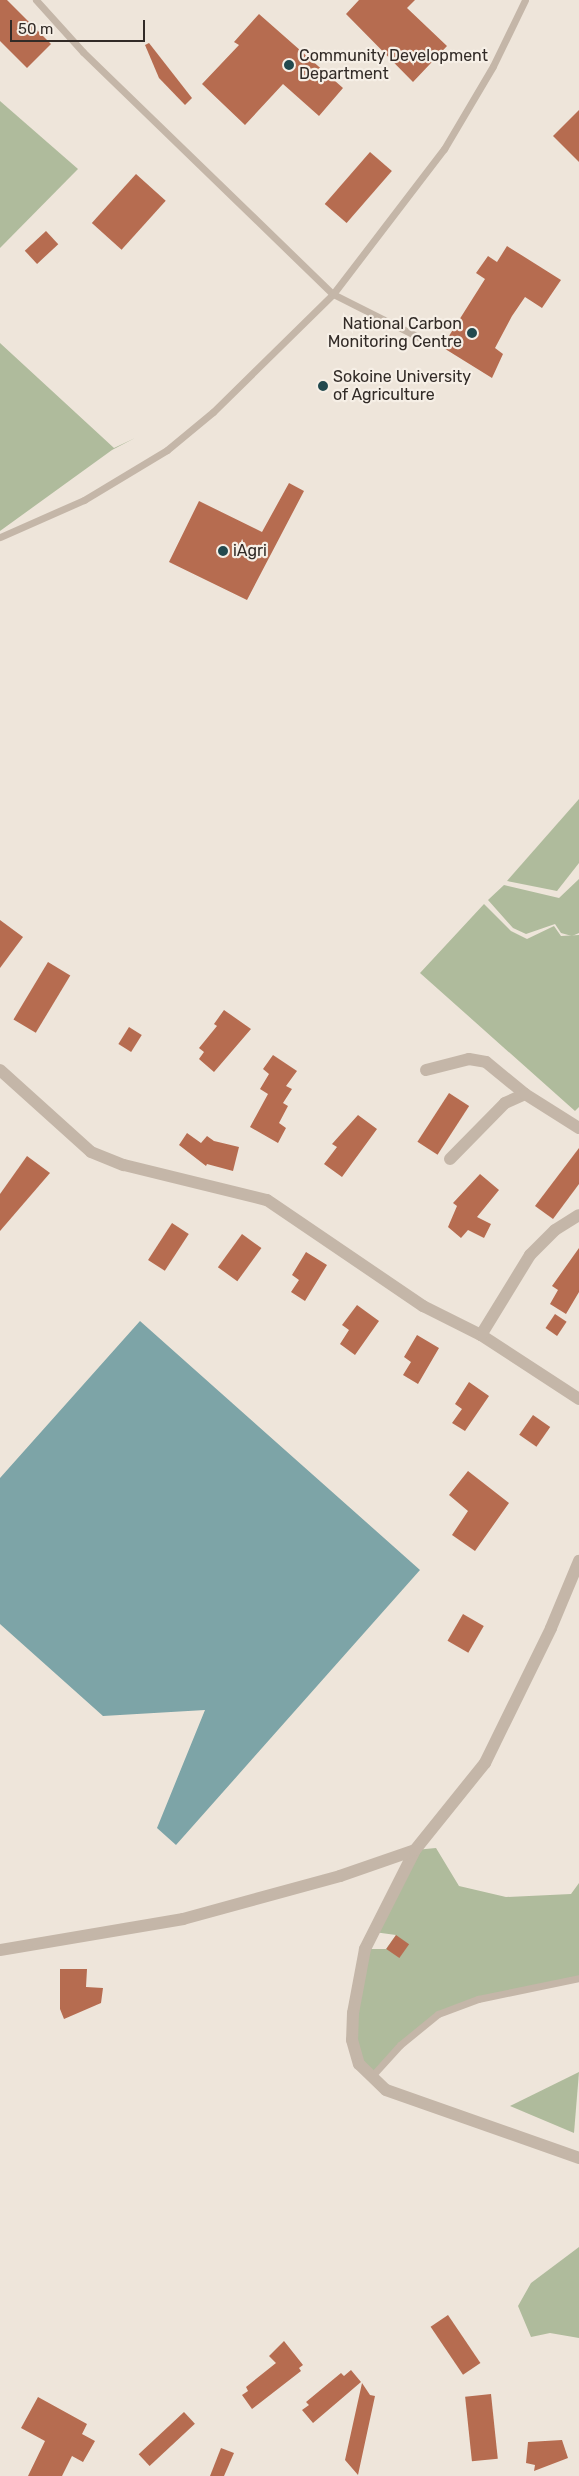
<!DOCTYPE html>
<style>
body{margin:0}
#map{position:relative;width:579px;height:2476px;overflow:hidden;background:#eee5da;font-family:Rubik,sans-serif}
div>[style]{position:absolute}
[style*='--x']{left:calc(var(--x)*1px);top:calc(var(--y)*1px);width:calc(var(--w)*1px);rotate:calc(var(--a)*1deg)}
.green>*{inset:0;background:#afbb9c}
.water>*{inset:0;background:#7da4a7}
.building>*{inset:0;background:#b66c50;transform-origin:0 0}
.lane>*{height:7px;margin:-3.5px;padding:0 3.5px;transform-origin:3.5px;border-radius:3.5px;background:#c4b6a8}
.street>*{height:12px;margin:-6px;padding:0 6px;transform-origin:6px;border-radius:6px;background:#c4b6a8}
.dots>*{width:14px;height:14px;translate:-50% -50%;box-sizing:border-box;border:2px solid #f6efe6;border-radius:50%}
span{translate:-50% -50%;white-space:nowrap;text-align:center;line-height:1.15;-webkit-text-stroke:4.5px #f6efe6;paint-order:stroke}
.poi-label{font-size:16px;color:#322b27}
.left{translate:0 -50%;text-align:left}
.right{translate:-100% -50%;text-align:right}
.scale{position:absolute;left:10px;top:20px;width:135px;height:22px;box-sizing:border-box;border:2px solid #322b27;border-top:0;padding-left:6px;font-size:15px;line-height:18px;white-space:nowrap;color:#322b27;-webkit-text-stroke:4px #f6efe6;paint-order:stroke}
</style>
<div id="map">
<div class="green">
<div style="clip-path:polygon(0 101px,78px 169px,0 248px)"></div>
<div style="clip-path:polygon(0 343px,114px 448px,135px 438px,112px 450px,0 531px)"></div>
<div style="clip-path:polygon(579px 799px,579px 863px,557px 891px,507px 881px)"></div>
<div style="clip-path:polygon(579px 879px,579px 933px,572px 936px,561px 933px,555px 924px,526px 934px,513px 928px,488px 900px,504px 885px,559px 898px)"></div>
<div style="clip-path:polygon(484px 904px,511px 931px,527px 939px,554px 926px,561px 936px,579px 935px,579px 1107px,575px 1111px,420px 973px)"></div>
<div style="clip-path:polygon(436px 1848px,459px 1886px,506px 1897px,571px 1894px,579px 1883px,579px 1978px,478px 1999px,438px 2014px,400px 2045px,372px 2076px,359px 2064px,353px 2013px,365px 1949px,386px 1949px,396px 1935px,374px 1932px,415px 1850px)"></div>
<div style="clip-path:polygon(579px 2072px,574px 2133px,510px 2106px)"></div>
<div style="clip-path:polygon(579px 2247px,579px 2338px,550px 2333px,531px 2337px,518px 2306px,531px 2283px)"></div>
</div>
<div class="water">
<div style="clip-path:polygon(140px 1321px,420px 1570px,176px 1845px,157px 1828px,205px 1710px,103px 1716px,0 1624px,0 1478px)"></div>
</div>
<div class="building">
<div style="clip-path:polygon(0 0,7px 0,51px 44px,27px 68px,0 41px)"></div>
<div style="clip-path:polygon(359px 0,415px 0,407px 8px,447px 46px,413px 82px,346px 14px)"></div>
<div style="clip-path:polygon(259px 14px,343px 88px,319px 116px,283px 84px,245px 125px,202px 84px,239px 45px,234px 42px)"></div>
<div style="clip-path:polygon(149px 43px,192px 98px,185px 105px,159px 78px,145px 45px)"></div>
<div style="clip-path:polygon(579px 110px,579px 162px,553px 136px)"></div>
<div style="left:370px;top:152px;width:29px;height:69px;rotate:41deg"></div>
<div style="left:136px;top:174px;width:40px;height:66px;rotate:42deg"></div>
<div style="left:46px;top:231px;width:18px;height:29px;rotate:47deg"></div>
<div style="clip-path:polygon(507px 246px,561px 280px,542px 308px,525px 297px,512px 316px,495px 348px,503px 354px,492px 378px,442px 347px,485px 279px,476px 273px,488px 256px,497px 262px)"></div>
<div style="clip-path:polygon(289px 483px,304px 491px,247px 600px,169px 562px,199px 501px,262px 532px)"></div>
<div style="clip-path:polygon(0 920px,23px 937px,0 968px)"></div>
<div style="left:48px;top:962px;width:26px;height:67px;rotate:31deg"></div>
<div style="clip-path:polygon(224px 1010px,251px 1029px,214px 1072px,199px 1059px,204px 1052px,199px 1048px,217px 1026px,214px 1024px)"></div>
<div style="left:129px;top:1027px;width:15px;height:20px;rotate:32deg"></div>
<div style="clip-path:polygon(273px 1055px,297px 1071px,286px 1086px,292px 1089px,283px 1103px,288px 1106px,279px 1123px,286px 1128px,278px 1143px,250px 1127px,268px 1094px,260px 1089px,269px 1074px,263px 1069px)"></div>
<div style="left:449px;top:1093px;width:24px;height:58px;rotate:33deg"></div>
<div style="clip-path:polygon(358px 1115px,377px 1129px,342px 1177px,324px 1164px,337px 1147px,332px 1144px)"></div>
<div style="clip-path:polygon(187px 1133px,201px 1143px,207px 1136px,214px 1141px,239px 1147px,233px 1171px,207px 1164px,206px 1166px,179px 1145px)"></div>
<div style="clip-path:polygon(579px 1148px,579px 1184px,553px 1219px,535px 1206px)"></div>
<div style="clip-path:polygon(27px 1156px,50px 1173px,0 1231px,0 1194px)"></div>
<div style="clip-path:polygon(480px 1174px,499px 1190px,477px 1217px,491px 1224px,484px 1238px,468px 1230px,461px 1238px,448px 1227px,457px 1206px,453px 1203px)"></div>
<div style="left:172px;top:1223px;width:20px;height:44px;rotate:33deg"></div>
<div style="left:242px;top:1234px;width:24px;height:41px;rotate:36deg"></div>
<div style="clip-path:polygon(579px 1248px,579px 1292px,566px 1314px,550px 1304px,558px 1290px,552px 1286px)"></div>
<div style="clip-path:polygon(306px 1252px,327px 1265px,305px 1301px,291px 1292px,299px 1280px,292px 1275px)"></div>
<div style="clip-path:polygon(357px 1305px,379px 1321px,355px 1355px,340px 1344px,349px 1330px,342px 1325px)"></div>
<div style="left:555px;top:1314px;width:14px;height:17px;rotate:34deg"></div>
<div style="clip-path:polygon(417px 1335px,439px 1348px,418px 1384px,403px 1375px,411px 1362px,404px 1357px)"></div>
<div style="clip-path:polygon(469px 1382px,489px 1396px,465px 1431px,452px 1423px,462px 1409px,455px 1404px)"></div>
<div style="left:533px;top:1415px;width:21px;height:24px;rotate:35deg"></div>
<div style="clip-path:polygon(468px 1471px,509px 1503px,475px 1551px,452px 1535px,468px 1511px,449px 1495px)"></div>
<div style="left:463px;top:1614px;width:24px;height:31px;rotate:30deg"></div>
<div style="left:396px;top:1935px;width:16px;height:17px;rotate:35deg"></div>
<div style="clip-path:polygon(60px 1969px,87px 1969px,86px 1987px,103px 1988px,101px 2003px,64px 2019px,60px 2009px)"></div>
<div style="left:448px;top:2315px;width:58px;height:21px;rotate:56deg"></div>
<div style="clip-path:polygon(284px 2341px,303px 2365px,299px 2368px,301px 2371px,252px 2409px,242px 2395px,248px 2391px,246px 2387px,276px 2363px,269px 2356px)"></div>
<div style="clip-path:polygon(351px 2370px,361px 2382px,313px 2423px,302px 2410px,309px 2405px,306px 2402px,341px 2373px,344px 2376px)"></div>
<div style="clip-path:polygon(362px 2383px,370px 2395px,375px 2396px,358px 2475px,345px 2460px)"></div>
<div style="left:491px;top:2394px;width:65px;height:26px;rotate:84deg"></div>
<div style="clip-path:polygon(38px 2397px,87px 2424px,82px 2434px,95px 2441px,83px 2462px,72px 2456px,62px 2476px,28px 2476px,45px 2441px,21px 2428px)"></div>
<div style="left:184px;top:2412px;width:16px;height:62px;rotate:47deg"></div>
<div style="clip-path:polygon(562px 2440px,568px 2458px,534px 2471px,535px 2465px,526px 2463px,528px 2442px)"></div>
<div style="clip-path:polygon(221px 2448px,234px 2453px,224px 2476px,210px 2476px)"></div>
</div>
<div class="lane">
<div style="--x:36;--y:0;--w:70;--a:47.9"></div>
<div style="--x:83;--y:52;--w:348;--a:44.1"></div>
<div style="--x:333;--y:294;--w:97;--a:26.8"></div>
<div style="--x:0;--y:537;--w:92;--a:-23.8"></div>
<div style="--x:84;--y:500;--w:97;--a:-31.1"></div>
<div style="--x:167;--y:450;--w:60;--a:-39.6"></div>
<div style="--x:213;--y:412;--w:168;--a:-44.5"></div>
<div style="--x:333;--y:294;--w:183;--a:-52.6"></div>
<div style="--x:444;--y:149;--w:96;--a:-59.4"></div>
<div style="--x:493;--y:66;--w:73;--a:-64.1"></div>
<div style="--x:372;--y:2076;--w:42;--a:-47.9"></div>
<div style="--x:400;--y:2045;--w:49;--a:-39.2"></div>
<div style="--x:438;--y:2014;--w:43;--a:-20.6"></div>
<div style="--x:478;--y:1999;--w:103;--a:-11.7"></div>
</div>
<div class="street">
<div style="--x:0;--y:1070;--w:122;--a:42"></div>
<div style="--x:91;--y:1152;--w:35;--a:22"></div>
<div style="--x:124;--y:1165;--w:147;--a:13.8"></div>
<div style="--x:267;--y:1200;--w:189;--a:34.2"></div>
<div style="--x:423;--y:1306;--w:65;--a:26.6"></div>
<div style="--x:481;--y:1335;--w:117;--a:33.1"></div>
<div style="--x:426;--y:1070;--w:44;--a:-14.3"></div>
<div style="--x:469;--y:1059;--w:17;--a:10"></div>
<div style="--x:486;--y:1062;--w:50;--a:39.4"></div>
<div style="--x:450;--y:1159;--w:78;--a:-45.5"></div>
<div style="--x:505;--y:1103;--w:22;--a:-24"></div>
<div style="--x:525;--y:1094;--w:64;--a:32.2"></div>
<div style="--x:481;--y:1335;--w:94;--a:-58.5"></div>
<div style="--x:530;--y:1255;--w:35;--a:-45"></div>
<div style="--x:555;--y:1230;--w:28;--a:-32"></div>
<div style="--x:415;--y:1850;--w:111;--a:116.8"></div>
<div style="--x:365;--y:1949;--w:65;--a:100.6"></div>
<div style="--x:353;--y:2013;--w:27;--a:92"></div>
<div style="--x:352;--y:2040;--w:25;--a:74"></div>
<div style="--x:359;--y:2064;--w:37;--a:44"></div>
<div style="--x:386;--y:2090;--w:205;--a:19.4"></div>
<div style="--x:0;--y:1950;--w:186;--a:-9.6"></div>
<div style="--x:183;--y:1919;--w:163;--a:-15.3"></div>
<div style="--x:340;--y:1876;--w:79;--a:-19.1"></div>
<div style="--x:415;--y:1850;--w:112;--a:-51.2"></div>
<div style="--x:485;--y:1763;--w:150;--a:-63.9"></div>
<div style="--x:551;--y:1628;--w:73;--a:-67.3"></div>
</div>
<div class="dots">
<div style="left:289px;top:65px;background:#22494e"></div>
<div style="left:472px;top:333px;background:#22494e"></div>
<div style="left:323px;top:386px;background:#22494e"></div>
<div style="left:223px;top:551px;background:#22494e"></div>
</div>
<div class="poi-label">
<span class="left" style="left:299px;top:65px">Community Development<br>Department</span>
<span class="right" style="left:462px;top:333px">National Carbon<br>Monitoring Centre</span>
<span class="left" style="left:333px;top:386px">Sokoine University<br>of Agriculture</span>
<span class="left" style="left:233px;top:551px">iAgri</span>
</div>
<div class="scale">50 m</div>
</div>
